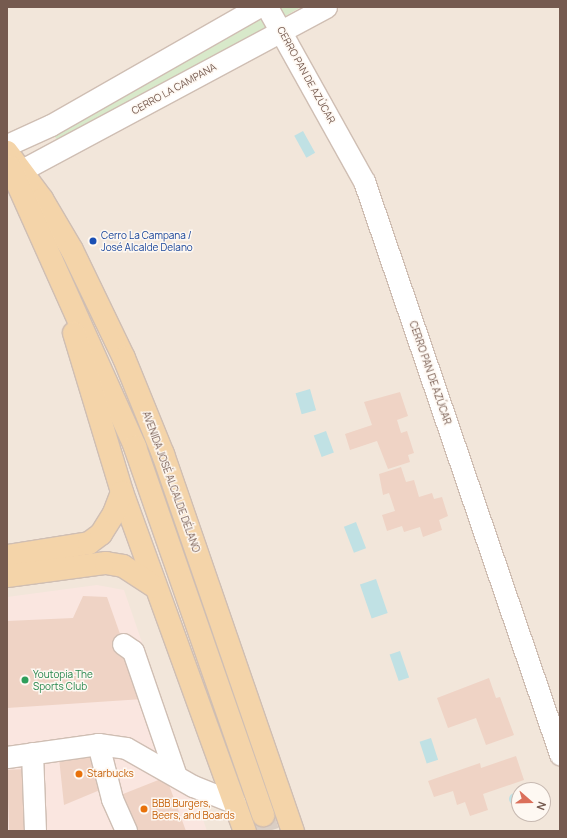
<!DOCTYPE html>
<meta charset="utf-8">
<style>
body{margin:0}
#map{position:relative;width:567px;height:838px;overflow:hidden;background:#fbf4eb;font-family:Manrope,sans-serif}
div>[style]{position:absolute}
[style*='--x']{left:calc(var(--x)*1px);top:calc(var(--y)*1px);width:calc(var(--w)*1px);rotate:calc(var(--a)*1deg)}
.residential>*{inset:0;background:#f2e6da}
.commercial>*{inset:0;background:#fae6e0}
.green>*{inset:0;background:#d8e9ca}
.water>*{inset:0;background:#c0e1e4;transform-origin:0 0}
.round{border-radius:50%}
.building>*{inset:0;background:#efd3c5;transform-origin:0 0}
.major-tunnel>*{height:22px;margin-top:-11px;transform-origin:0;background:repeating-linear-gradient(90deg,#dacec4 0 22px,transparent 0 33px)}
.roads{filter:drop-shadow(1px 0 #cfbeb3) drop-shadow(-1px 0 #cfbeb3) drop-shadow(0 1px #cfbeb3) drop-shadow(0 -1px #cfbeb3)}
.minor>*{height:21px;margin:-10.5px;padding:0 10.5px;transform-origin:10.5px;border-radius:10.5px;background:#fff}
.major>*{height:22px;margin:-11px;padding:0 11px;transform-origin:11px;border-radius:11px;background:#f4d4a9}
.dots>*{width:11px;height:11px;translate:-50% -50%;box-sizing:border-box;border:2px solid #fef8f2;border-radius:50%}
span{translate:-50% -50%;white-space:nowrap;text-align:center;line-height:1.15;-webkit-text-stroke:3px #fef8f2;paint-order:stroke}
.street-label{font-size:10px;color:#755a4f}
.transit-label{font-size:10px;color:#164399}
.left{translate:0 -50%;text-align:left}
.leisure-label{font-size:10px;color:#27864d}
.food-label{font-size:10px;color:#c56008}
.frame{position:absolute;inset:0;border:8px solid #755a4f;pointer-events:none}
.north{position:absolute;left:511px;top:782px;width:40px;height:40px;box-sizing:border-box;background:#fef8f2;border:1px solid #c7b9b1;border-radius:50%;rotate:110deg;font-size:11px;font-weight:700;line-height:16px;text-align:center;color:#755a4f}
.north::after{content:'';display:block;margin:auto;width:14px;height:18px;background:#db6f5a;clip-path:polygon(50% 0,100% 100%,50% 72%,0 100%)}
</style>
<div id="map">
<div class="residential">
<div style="clip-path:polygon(evenodd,7px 7px,560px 7px,560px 831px,7px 831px,7px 7px,519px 790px,543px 790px,543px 814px,519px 814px,519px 790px)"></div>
</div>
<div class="commercial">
<div style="clip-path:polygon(97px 585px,124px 590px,207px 831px,7px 831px,7px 597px)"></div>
</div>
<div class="green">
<div style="clip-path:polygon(282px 7px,301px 7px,59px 145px,53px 132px)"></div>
</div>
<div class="water">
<div style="left:303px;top:131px;width:25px;height:10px;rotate:61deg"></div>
<div style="left:310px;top:389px;width:22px;height:15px;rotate:74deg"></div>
<div style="left:326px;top:431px;width:23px;height:13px;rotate:70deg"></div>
<div style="left:356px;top:522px;width:28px;height:13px;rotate:69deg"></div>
<div style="left:376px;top:579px;width:36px;height:17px;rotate:71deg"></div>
<div style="left:400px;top:651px;width:28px;height:11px;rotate:71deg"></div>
<div style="left:431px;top:738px;width:23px;height:12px;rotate:72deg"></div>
<div class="round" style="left:509px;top:793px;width:12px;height:12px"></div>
</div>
<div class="building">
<div style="clip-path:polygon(400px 392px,408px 416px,397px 420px,401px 433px,407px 431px,414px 453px,408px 455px,410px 462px,388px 469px,377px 441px,350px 450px,345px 434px,372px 425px,364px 402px)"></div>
<div style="clip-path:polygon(401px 467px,406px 482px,414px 480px,419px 497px,432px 493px,434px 499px,442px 497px,448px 516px,439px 520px,442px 530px,423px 537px,420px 527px,404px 532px,402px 526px,387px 531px,382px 515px,395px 511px,389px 493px,383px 495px,379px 474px)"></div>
<div style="clip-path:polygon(83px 596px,107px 597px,143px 699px,7px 708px,7px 621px,73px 618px)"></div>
<div style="clip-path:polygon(489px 678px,496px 698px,500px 697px,514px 735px,486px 745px,476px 718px,448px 728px,437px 698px)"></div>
<div style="clip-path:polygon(95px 755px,100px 790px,64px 805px,59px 758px)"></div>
<div style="clip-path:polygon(516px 756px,524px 780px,483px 794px,488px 810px,470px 816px,465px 802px,457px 805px,453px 791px,434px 797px,428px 781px,480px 763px,481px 768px)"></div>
<div style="left:28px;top:769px;width:62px;height:21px;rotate:88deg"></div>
<div style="clip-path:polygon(166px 777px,186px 831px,134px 831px,118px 796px)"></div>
</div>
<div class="major-tunnel">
<div style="--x:263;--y:815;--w:17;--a:73"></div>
</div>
<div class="roads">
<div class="minor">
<div style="--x:267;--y:7;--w:199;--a:60.9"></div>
<div style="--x:364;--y:181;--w:606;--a:71.12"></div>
<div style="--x:7;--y:145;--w:48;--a:-24.4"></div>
<div style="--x:51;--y:125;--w:238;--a:-29.7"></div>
<div style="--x:22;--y:170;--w:345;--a:-28.2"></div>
<div style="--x:123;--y:644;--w:12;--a:35"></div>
<div style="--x:133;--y:651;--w:132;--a:71"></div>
<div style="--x:98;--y:744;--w:57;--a:75.7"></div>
<div style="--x:112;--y:799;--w:35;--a:66"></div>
<div style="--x:32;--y:753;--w:78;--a:87.8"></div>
<div style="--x:7;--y:757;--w:92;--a:-8.1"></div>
<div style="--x:98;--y:744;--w:28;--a:8"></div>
<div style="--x:126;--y:748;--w:77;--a:29.6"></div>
<div style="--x:193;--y:786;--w:45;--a:22"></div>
</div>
<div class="major">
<div style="--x:7;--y:152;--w:59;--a:53.3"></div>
<div style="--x:42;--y:199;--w:59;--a:59.5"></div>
<div style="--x:72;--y:250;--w:120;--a:64.3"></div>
<div style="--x:124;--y:358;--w:104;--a:67.9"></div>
<div style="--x:163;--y:454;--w:399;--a:71"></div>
<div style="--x:10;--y:167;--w:307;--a:65.9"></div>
<div style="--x:135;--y:447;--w:390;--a:70.8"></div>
<div style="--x:74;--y:333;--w:166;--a:73.2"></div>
<div style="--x:122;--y:492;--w:361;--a:70.1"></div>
<div style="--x:7;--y:556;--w:83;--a:-9"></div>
<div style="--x:89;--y:543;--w:15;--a:-37"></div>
<div style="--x:101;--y:534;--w:25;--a:-58"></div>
<div style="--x:114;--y:513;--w:22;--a:-69"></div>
<div style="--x:7;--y:576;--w:100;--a:-7.5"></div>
<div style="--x:106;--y:563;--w:17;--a:10"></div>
<div style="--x:123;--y:566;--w:38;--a:33"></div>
</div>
</div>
<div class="dots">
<div style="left:93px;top:241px;background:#1a4fb4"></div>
<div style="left:25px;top:680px;background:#2e9e5b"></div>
<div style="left:79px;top:774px;background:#e8710a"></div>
<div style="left:144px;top:809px;background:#e8710a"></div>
</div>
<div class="street-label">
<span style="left:306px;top:75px;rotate:61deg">CERRO PAN DE AZÚCAR</span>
<span style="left:174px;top:89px;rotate:-29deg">CERRO LA CAMPANA</span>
<span style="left:430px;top:373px;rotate:71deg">CERRO PAN DE AZÚCAR</span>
<span style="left:171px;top:482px;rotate:70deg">AVENIDA JOSÉ ALCALDE DÉLANO</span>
</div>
<div class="transit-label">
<span class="left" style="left:101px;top:241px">Cerro La Campana /<br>José Alcalde Delano</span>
</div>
<div class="leisure-label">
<span class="left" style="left:33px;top:680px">Youtopia The<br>Sports Club</span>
</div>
<div class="food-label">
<span class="left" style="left:87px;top:774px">Starbucks</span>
<span class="left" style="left:152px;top:809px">BBB Burgers,<br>Beers, and Boards</span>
</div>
<div class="frame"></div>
<div class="north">N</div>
</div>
